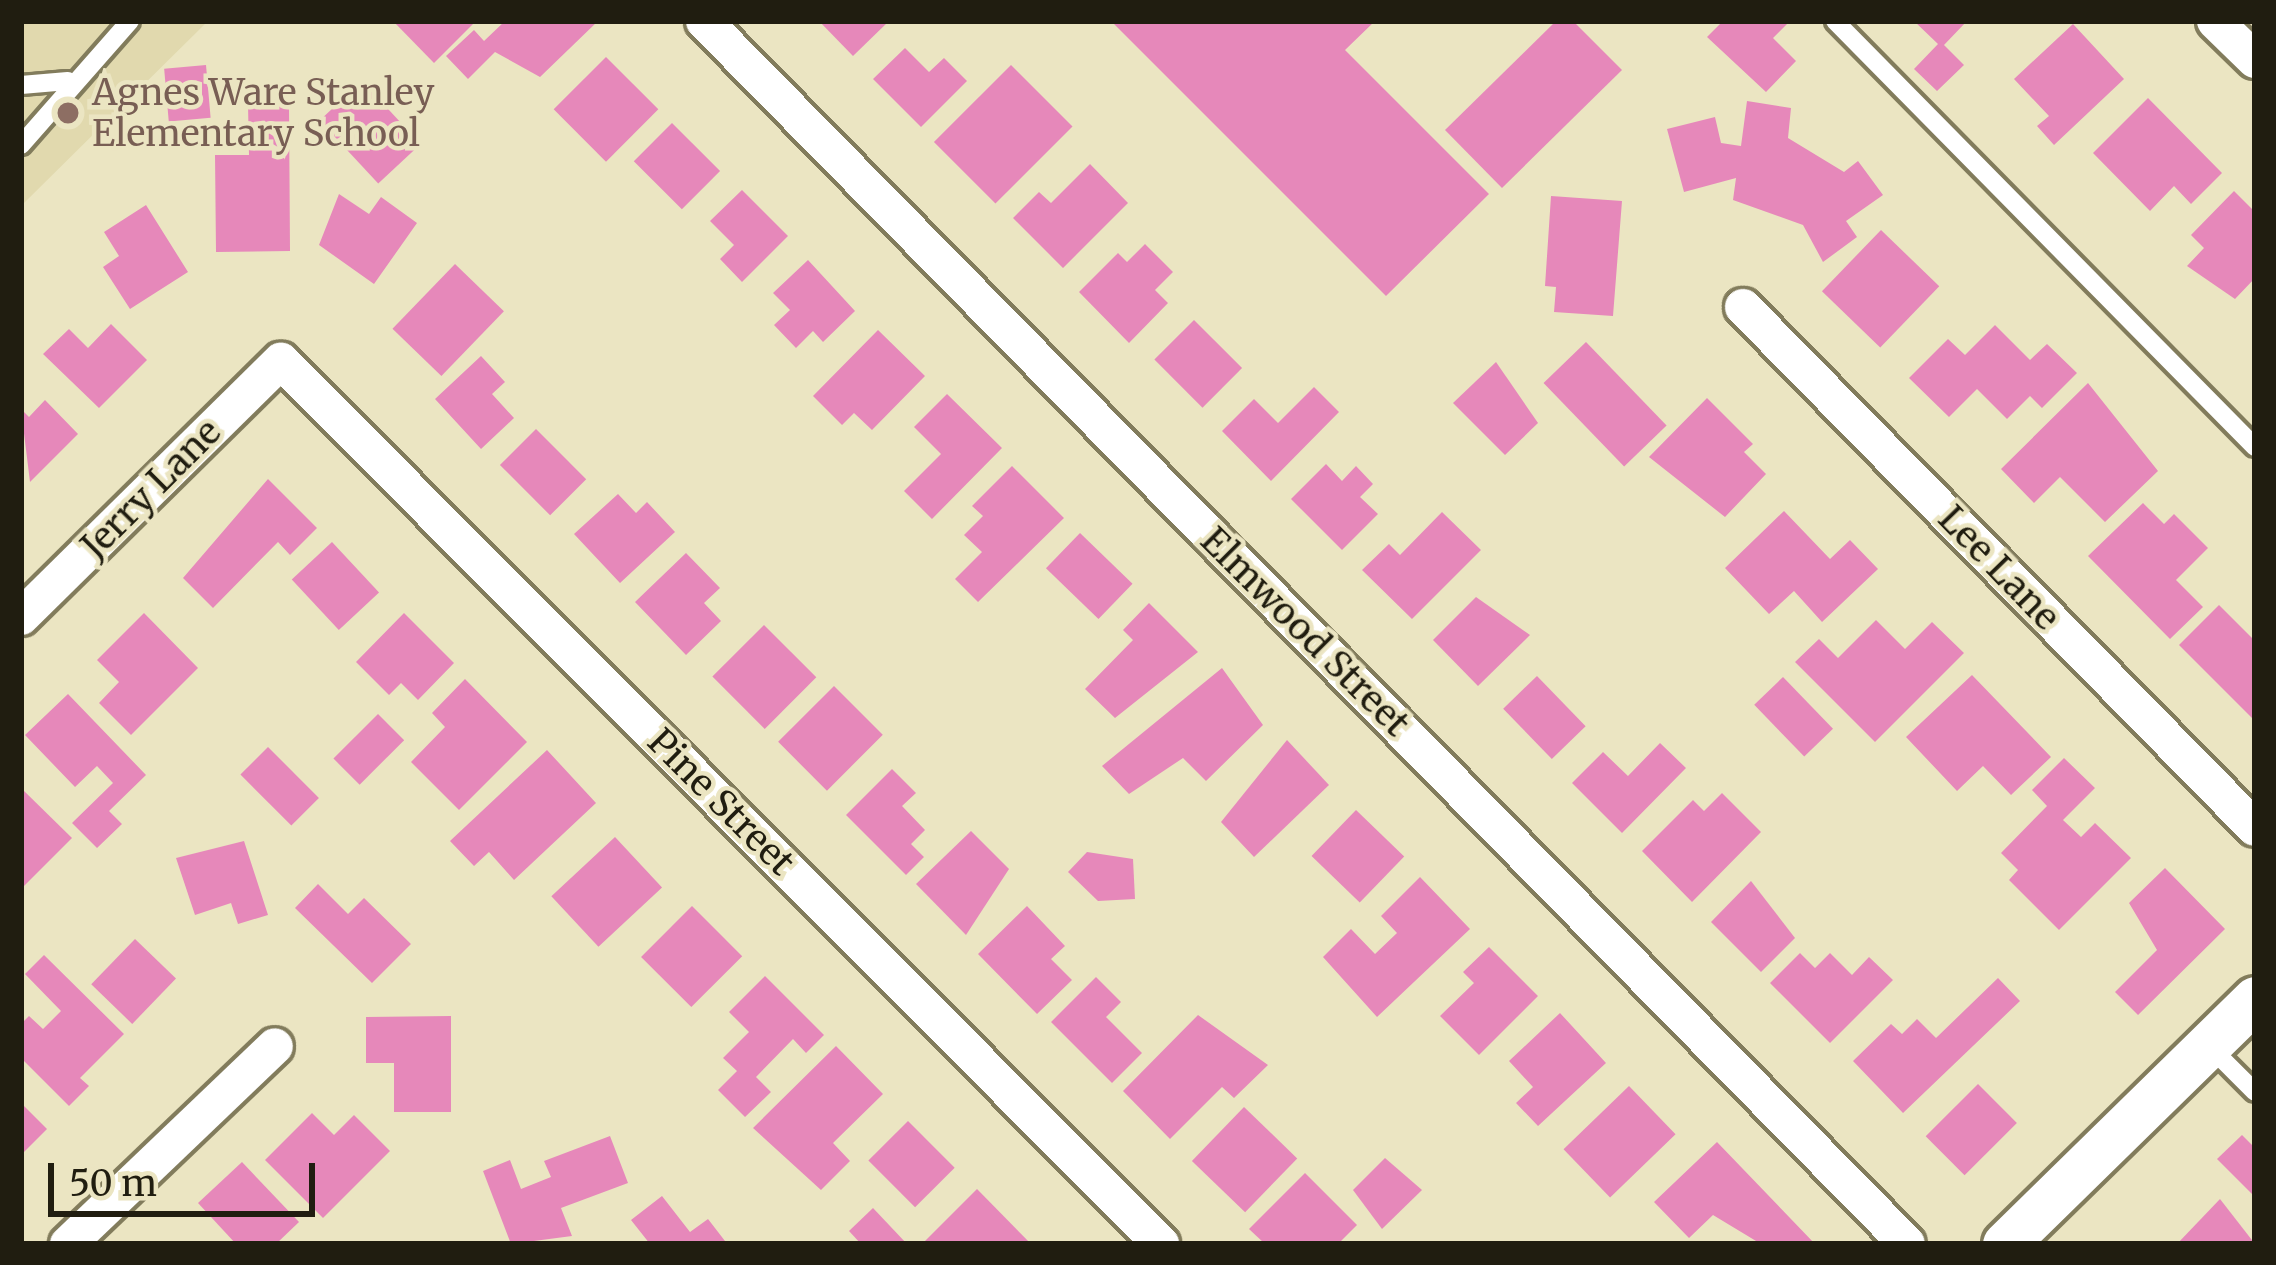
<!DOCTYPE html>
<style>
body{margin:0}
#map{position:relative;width:2276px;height:1265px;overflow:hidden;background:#ebe5c2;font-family:Merriweather,serif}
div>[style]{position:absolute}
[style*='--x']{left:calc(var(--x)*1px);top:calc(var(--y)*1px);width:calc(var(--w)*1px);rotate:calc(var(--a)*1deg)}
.built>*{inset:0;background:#e1d9ae}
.building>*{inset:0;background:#e688ba;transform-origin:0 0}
.roads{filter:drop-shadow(3px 0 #827c5c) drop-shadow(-3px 0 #827c5c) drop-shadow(0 3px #827c5c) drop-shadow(0 -3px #827c5c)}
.service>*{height:18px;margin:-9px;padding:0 9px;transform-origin:9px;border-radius:9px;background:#fff}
.minor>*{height:36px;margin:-18px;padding:0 18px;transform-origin:18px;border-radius:18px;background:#fff}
.tertiary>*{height:45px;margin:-22.5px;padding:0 22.5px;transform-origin:22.5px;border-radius:22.5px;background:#fff}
.dots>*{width:33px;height:33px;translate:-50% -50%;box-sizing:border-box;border:6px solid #ebe5c2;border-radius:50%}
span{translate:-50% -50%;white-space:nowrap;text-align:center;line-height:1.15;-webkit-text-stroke:9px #ebe5c2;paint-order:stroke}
.education-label{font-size:36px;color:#785e54}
.left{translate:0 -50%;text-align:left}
.street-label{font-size:36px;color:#201d10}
.frame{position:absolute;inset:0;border:24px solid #201d10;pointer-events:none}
.scale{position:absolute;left:48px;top:1163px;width:267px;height:54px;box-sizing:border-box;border:6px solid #201d10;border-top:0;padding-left:15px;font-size:36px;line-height:42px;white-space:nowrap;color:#201d10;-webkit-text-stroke:9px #ebe5c2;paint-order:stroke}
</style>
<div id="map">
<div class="built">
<div style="clip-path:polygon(21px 21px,208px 21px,21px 206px)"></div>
</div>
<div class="building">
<div style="clip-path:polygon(393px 21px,476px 21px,434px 63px)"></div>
<div style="clip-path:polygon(505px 21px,598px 21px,540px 77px,495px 52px,468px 79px,446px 56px,474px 30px,484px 41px)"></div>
<div style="clip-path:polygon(819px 21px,889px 21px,853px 56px)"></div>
<div style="clip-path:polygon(1111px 21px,1375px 21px,1345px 50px,1489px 194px,1386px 296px)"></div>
<div style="clip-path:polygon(1556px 21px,1573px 21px,1622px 70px,1502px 188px,1445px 130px)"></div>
<div style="clip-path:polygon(1723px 21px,1790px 21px,1773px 38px,1796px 61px,1766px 92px,1707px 37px)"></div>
<div style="clip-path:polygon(1914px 21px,1967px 21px,1944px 45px,1964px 65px,1937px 91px,1914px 69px,1938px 44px)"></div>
<div style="clip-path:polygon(2073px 24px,2124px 79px,2054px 145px,2037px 126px,2049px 116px,2014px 79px)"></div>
<div style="clip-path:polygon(905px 48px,929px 72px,944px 58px,967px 81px,921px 127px,873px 79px)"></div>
<div style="left:606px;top:57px;width:74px;height:74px;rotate:45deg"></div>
<div style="left:206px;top:65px;width:53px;height:42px;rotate:85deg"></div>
<div style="left:1011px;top:65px;width:87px;height:109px;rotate:45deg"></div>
<div style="left:362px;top:81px;width:86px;height:58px;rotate:47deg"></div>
<div style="clip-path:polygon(2148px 98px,2222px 173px,2191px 204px,2174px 186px,2150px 211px,2093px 153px)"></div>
<div style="clip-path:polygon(1747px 101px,1791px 108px,1788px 138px,1844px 172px,1858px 161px,1883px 195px,1846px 221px,1857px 237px,1823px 262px,1803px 225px,1733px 200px,1736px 178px,1684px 192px,1667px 129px,1715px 117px,1721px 143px,1741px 146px)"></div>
<div style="clip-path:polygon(248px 104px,289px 104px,290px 251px,216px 252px,215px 155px,249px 155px)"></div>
<div style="left:672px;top:123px;width:68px;height:54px;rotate:45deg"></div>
<div style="clip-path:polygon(1090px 164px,1128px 203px,1063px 268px,1013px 218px,1039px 192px,1051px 203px)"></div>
<div style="clip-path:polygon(742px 190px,788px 236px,742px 282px,720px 259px,734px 245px,710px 221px)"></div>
<div style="clip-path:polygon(2234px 191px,2255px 212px,2255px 278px,2235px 299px,2187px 266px,2204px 248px,2191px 235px)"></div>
<div style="clip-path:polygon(339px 194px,369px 214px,381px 197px,417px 223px,374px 284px,319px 245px)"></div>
<div style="clip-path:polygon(1551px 196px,1622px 201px,1613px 316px,1554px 312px,1556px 287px,1545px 286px)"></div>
<div style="clip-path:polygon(146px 205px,188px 272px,130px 309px,103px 267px,119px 256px,104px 232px)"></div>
<div style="left:1881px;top:230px;width:81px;height:85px;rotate:44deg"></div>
<div style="clip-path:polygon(1145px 244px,1173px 272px,1155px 290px,1168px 303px,1129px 343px,1079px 292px,1118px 253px,1127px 262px)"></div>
<div style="clip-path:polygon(808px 260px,855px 311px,823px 342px,813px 331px,796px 348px,774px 325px,790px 310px,773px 293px)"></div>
<div style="left:455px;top:264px;width:68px;height:90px;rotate:44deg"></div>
<div style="left:1194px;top:320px;width:68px;height:56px;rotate:45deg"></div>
<div style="clip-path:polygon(111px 324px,147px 360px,99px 408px,43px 354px,69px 329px,88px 348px)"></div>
<div style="clip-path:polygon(1995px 325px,2030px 360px,2047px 344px,2077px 373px,2042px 408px,2030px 396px,2007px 419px,1977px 389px,1949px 417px,1909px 378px,1948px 339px,1965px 355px)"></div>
<div style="clip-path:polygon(878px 330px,925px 376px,872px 430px,854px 413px,842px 425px,813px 396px)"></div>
<div style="left:1586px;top:342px;width:116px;height:59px;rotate:46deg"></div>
<div style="clip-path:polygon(481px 356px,505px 382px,492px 394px,514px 418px,481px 449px,435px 399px)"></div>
<div style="clip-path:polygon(1496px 362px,1538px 423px,1505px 455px,1453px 403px)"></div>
<div style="clip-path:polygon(2088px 383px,2158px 471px,2105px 522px,2060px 477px,2034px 503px,2001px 469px)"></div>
<div style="clip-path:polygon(1314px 387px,1339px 412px,1271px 481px,1222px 431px,1254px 399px,1278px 423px)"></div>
<div style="clip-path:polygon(947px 394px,1002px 448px,932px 519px,904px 491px,941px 454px,914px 427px)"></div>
<div style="clip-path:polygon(1707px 398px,1753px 444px,1744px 452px,1766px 474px,1725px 517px,1649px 457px)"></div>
<div style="clip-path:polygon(45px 400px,78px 434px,30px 482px,21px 409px,29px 417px)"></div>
<div style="left:536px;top:429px;width:71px;height:51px;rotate:45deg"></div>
<div style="clip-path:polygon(1326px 464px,1342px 481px,1356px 466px,1373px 484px,1360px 497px,1378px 514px,1342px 550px,1291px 499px)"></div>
<div style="clip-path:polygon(1012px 466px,1064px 518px,978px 602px,955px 579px,982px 552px,964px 535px,983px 516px,972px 506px)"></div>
<div style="clip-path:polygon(268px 479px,317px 528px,290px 555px,278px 542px,213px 608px,183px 578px)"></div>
<div style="clip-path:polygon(618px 494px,636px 513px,647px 502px,675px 532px,620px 583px,574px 534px)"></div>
<div style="clip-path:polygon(2143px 503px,2164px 524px,2174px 514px,2208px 548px,2176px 580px,2203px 607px,2170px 639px,2088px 556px)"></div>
<div style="clip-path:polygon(1784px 511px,1830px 559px,1850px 540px,1878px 569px,1822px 622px,1794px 591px,1769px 614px,1725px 568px)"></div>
<div style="clip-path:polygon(1442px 512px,1481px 550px,1412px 619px,1362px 570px,1389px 544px,1400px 555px)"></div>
<div style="left:1080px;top:533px;width:73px;height:49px;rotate:44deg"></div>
<div style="left:332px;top:542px;width:69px;height:55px;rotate:47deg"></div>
<div style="clip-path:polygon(686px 553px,720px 588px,704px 603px,721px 621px,686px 655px,635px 602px)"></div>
<div style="clip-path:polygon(1476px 597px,1530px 635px,1478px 686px,1433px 640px)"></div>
<div style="clip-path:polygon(1149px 603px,1198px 652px,1115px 718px,1085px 689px,1133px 640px,1123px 630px)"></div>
<div style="clip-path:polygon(2219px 605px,2255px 641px,2255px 721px,2179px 645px)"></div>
<div style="clip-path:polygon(144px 613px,198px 668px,131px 735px,99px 703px,119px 682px,97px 660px)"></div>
<div style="clip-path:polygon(404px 613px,454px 663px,418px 700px,401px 683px,389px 695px,356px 662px)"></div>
<div style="clip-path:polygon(1876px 620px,1905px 649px,1932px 622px,1964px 653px,1875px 742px,1795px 662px,1819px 639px,1838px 658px)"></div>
<div style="left:764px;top:625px;width:74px;height:73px;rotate:45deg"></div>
<div style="clip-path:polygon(1222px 668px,1263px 725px,1206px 781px,1183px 758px,1129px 794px,1102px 766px)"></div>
<div style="clip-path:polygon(1972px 675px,2051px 757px,2011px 795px,1983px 766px,1957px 791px,1906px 737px)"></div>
<div style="left:1537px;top:676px;width:70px;height:47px;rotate:46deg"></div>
<div style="left:1783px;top:677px;width:72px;height:40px;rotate:46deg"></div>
<div style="clip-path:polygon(465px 679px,527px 742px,459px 810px,411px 762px,445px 727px,432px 713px)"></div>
<div style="left:834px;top:686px;width:69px;height:79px;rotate:45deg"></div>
<div style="clip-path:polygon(68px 694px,146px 775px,109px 811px,122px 824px,97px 848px,72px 823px,113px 783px,97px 766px,75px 787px,25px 735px)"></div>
<div style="left:378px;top:714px;width:37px;height:63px;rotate:45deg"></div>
<div style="clip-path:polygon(1287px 740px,1329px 785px,1254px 857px,1221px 822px)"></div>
<div style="clip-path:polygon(1660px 743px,1686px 768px,1622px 833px,1572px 783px,1603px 752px,1628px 776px)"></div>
<div style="left:268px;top:747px;width:72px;height:39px;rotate:45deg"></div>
<div style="clip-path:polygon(547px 750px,596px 803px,514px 880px,489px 852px,474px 866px,450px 841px)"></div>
<div style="clip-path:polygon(2064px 758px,2095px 788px,2063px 820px,2081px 837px,2095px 823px,2131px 858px,2059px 930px,2009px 880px,2018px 870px,2001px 853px,2047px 806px,2032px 790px)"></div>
<div style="clip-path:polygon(892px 769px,916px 793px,902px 806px,925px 830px,911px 844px,924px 857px,906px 875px,846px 815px)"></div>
<div style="clip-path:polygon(21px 788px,72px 838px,21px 889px)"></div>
<div style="clip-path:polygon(1722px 793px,1761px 832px,1692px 902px,1642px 851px,1693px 800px,1704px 811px)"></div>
<div style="left:1356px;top:810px;width:67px;height:64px;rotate:44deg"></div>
<div style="clip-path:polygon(971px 831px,1009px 869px,966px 935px,916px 884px)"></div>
<div style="left:615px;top:837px;width:69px;height:87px;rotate:47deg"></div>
<div style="clip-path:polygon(244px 841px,268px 915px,238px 924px,231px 903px,195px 915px,176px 858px)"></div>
<div style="clip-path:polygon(1087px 852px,1133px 859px,1135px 899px,1098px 901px,1068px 872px)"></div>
<div style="clip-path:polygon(2165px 868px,2225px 929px,2138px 1015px,2115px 992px,2157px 950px,2129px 903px)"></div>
<div style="clip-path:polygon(1420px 877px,1470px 929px,1377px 1017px,1323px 957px,1351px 929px,1375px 954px,1397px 933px,1381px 916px)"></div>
<div style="clip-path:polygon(1751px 881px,1795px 938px,1761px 972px,1711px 922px)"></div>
<div style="clip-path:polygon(318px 884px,348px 914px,364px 898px,411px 944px,372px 983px,295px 908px)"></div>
<div style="left:692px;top:906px;width:71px;height:72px;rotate:45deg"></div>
<div style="clip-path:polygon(1027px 906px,1065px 946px,1051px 959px,1072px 980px,1037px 1014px,978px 954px)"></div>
<div style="left:135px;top:939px;width:57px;height:63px;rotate:44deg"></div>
<div style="clip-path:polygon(1489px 947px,1538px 996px,1479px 1055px,1440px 1016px,1474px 983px,1463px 972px)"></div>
<div style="clip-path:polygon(1800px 953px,1815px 968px,1830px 953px,1852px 975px,1869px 957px,1893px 980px,1830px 1043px,1770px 983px)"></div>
<div style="clip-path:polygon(44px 955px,124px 1034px,80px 1078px,89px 1086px,69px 1106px,21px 1058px,21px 1024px,29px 1016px,43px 1029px,61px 1011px,25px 974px)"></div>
<div style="clip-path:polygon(765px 976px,824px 1035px,806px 1053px,793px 1039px,756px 1077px,771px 1092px,745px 1117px,718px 1090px,737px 1071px,723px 1058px,749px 1032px,729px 1012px)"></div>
<div style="clip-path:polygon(1096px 977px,1121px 1002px,1106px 1017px,1142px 1053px,1112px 1083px,1051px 1022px)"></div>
<div style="clip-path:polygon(1998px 978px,2020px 1001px,1903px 1113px,1853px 1061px,1891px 1024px,1902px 1034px,1917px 1019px,1936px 1038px)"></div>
<div style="clip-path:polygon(1560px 1013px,1606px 1063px,1538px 1126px,1516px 1103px,1533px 1087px,1509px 1061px)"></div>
<div style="clip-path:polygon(1198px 1015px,1268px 1065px,1234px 1098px,1222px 1087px,1170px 1139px,1123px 1091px)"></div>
<div style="clip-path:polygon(451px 1016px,451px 1112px,394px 1112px,394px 1063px,366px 1063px,366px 1017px)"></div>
<div style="clip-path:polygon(836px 1046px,883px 1094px,833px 1143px,850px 1161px,821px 1190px,753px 1128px)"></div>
<div style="left:1978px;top:1084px;width:55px;height:74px;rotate:45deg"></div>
<div style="left:1629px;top:1086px;width:67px;height:91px;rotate:46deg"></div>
<div style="clip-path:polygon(21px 1103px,47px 1129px,21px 1155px)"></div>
<div style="left:1244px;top:1107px;width:74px;height:75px;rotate:44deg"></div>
<div style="clip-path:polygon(312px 1113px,334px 1135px,354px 1115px,390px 1151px,323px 1218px,265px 1160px)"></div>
<div style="left:908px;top:1121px;width:66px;height:56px;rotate:45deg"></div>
<div style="clip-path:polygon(2242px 1135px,2255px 1148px,2255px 1197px,2217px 1159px)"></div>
<div style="clip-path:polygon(610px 1136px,628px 1183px,561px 1208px,572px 1236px,511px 1244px,483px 1171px,510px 1160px,521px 1189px,551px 1177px,544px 1161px)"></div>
<div style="clip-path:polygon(1717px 1142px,1815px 1244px,1761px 1244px,1713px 1215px,1689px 1238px,1654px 1202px)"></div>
<div style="clip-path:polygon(1385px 1158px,1422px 1190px,1382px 1229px,1353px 1190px)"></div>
<div style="clip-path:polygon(242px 1162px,299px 1222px,276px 1244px,236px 1244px,198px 1203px)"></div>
<div style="clip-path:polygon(1305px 1173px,1357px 1225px,1338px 1244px,1265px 1244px,1249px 1229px)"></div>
<div style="clip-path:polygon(977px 1189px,1031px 1244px,922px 1244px)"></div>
<div style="clip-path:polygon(662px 1196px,690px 1232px,708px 1219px,725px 1241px,650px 1244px,631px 1220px)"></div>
<div style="clip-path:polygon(2220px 1199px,2255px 1244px,2177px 1244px)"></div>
<div style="clip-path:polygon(873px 1208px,907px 1244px,861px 1244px,849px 1231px)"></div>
</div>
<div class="roads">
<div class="service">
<div style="--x:1835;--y:21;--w:598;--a:45.41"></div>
<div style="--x:21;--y:85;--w:47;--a:-4.9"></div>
<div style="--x:21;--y:145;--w:165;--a:-48.7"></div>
<div style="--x:2208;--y:1045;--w:66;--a:45"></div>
</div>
<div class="minor">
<div style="--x:704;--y:21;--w:1715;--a:45.47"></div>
<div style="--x:2215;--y:21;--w:56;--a:44.3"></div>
<div style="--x:1743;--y:307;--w:730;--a:45.5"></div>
<div style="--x:21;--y:617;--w:365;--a:-44.6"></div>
<div style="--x:281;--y:361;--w:1247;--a:45.1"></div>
<div style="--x:68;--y:1244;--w:286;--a:-43.7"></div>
</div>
<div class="tertiary">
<div style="--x:2005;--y:1244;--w:350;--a:-44.4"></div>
</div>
</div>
<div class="dots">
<div style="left:68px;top:113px;background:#8d6e63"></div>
</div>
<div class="education-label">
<span class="left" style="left:92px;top:113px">Agnes Ware Stanley<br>Elementary School</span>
</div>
<div class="street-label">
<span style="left:151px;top:489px;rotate:-45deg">Jerry Lane</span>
<span style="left:1999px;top:568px;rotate:46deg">Lee Lane</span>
<span style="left:1305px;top:632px;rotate:45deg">Elmwood Street</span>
<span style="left:721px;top:802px;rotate:45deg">Pine Street</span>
</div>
<div class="frame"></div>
<div class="scale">50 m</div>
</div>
